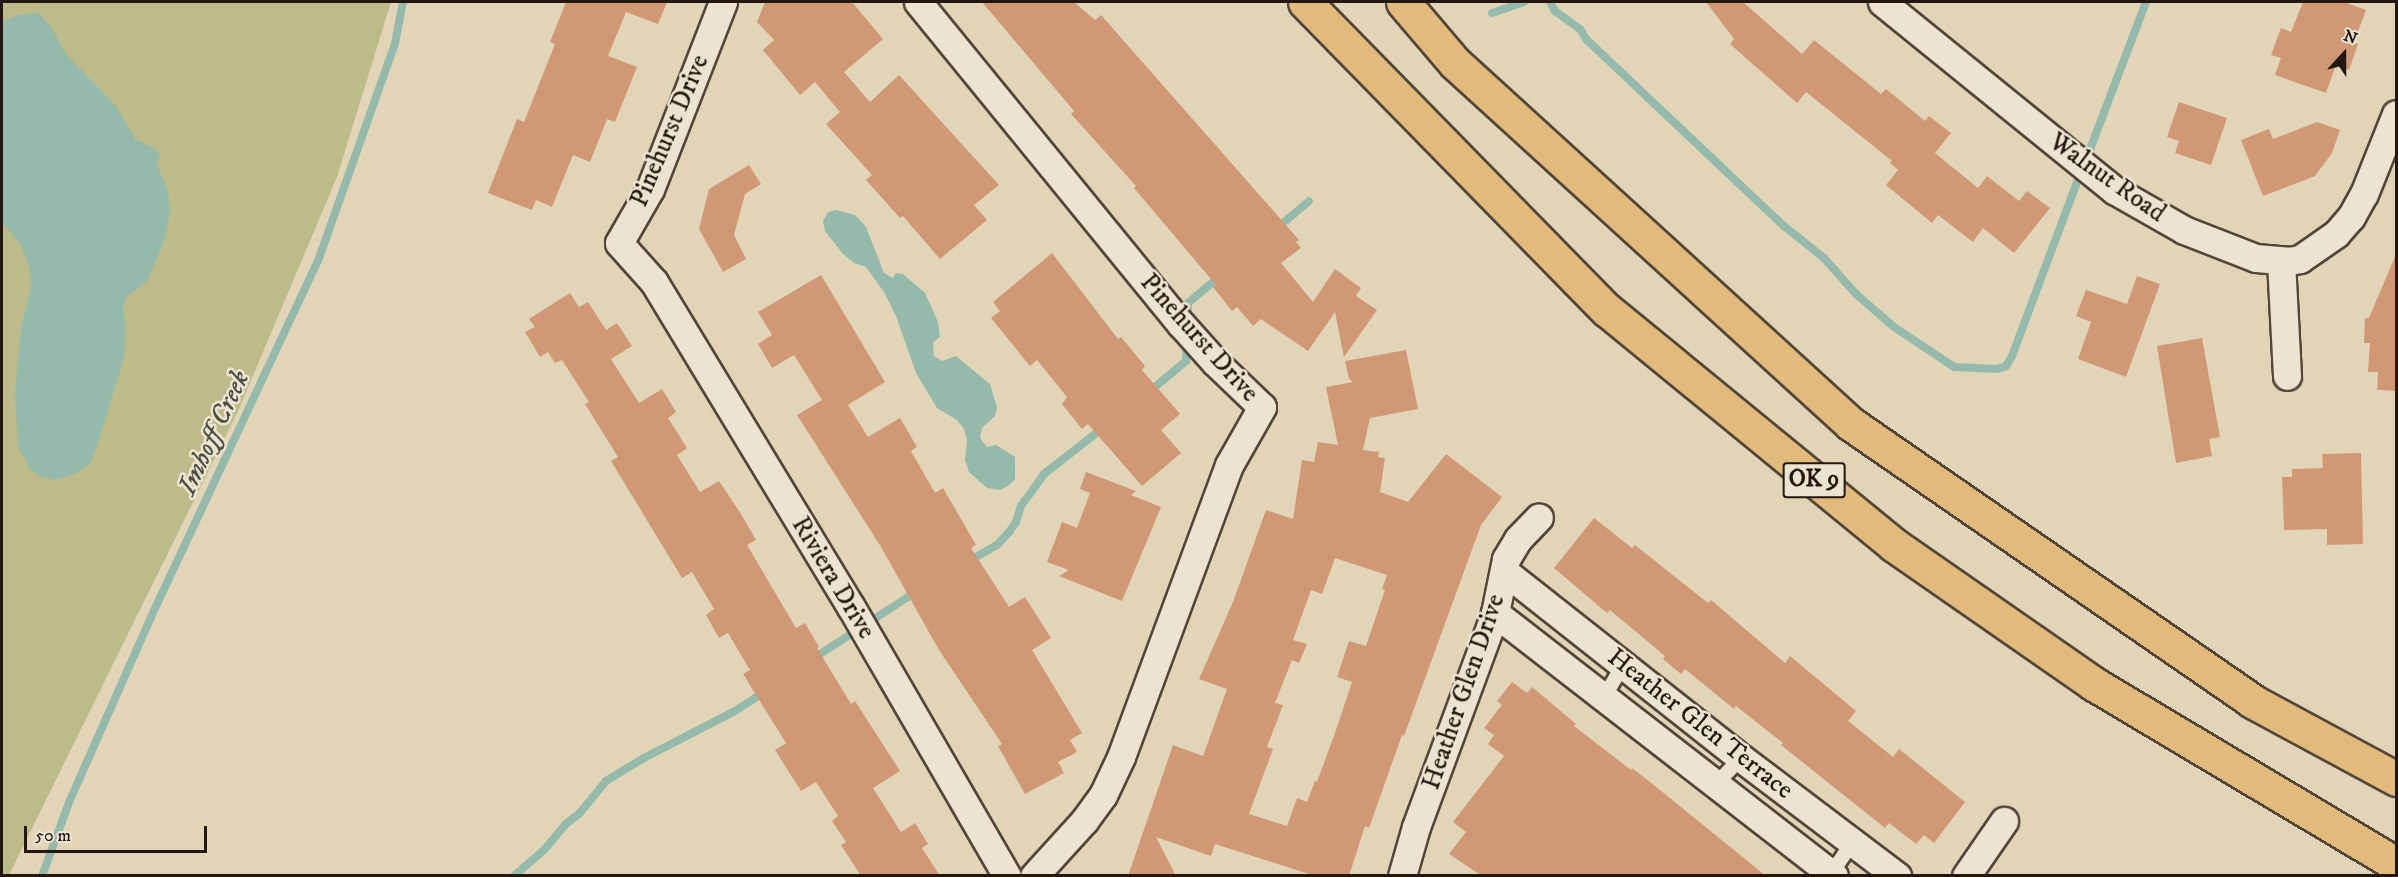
<!DOCTYPE html>
<style>
body{margin:0}
#map{position:relative;width:2398px;height:877px;overflow:hidden;background:#e2d5b7;font-family:"IM FELL DW Pica",serif}
div>[style]{position:absolute}
[style*='--x']{left:calc(var(--x)*1px);top:calc(var(--y)*1px);width:calc(var(--w)*1px);rotate:calc(var(--a)*1deg)}
.green>*{inset:0;background:#bcbb89}
.water>*{inset:0;background:#95b9ab}
.stream>*{height:8px;margin:-4px;padding:0 4px;transform-origin:4px;border-radius:4px;background:#95b9ab}
.building>*{inset:0;background:#d19875}
.roads{filter:drop-shadow(2px 0 #534639) drop-shadow(-2px 0 #534639) drop-shadow(0 2px #534639) drop-shadow(0 -2px #534639)}
.service>*{height:14px;margin:-7px;padding:0 7px;transform-origin:7px;border-radius:7px;background:#ece4d0}
.minor>*{height:27px;margin:-13.5px;padding:0 13.5px;transform-origin:13.5px;border-radius:13.5px;background:#ece4d0}
.trunk>*{height:33px;margin:-16.5px;padding:0 16.5px;transform-origin:16.5px;border-radius:16.5px;background:#e1ba7c}
span{translate:-50% -50%;white-space:nowrap;text-align:center;line-height:1.15;-webkit-text-stroke:5px #ece4d0;paint-order:stroke}
.shield-label span{padding:2px 4px;background:#ece4d0;border:2px solid;border-radius:4px;-webkit-text-stroke-width:0}
.shield-label{font-size:24px;color:#23170f;font-weight:700}
.street-label{font-size:26px;color:#23170f}
.water-label{font-size:27px;color:#4b5046;font-style:italic}
.frame{position:absolute;inset:0;border:3px solid #23170f;pointer-events:none}
.north{position:absolute;left:2314px;top:24px;width:60px;height:60px;-webkit-text-stroke:4px #ece4d0;paint-order:stroke;rotate:21deg;font-size:16px;font-weight:700;line-height:24px;text-align:center;color:#23170f}
.north::after{content:'';display:block;margin:auto;width:21px;height:27px;background:#23170f;clip-path:polygon(50% 0,100% 100%,50% 72%,0 100%)}
.scale{position:absolute;left:24px;top:826px;width:183px;height:27px;box-sizing:border-box;border:3px solid #23170f;border-top:0;padding-left:8px;font-size:18px;line-height:21px;white-space:nowrap;color:#23170f;-webkit-text-stroke:4px #ece4d0;paint-order:stroke}
</style>
<div id="map">
<div class="green">
<div style="clip-path:polygon(2px 2px,391px 2px,337px 177px,238px 411px,9px 875px,2px 876px)"></div>
</div>
<div class="water">
<div style="clip-path:polygon(38px 13px,50px 25px,66px 54px,117px 107px,135px 139px,157px 150px,160px 157px,157px 164px,168px 192px,170px 212px,165px 238px,148px 280px,127px 297px,123px 305px,126px 331px,124px 357px,97px 447px,90px 463px,77px 473px,55px 480px,39px 476px,30px 469px,18px 447px,15px 394px,21px 327px,31px 287px,29px 266px,20px 244px,2px 222px,2px 22px,17px 15px)"></div>
<div style="clip-path:polygon(836px 210px,855px 215px,866px 227px,884px 273px,893px 278px,896px 273px,903px 274px,925px 293px,938px 322px,940px 337px,933px 342px,934px 356px,942px 361px,956px 356px,990px 384px,997px 407px,995px 416px,982px 428px,980px 438px,987px 447px,996px 445px,1015px 457px,1015px 479px,1008px 486px,1000px 490px,987px 488px,969px 472px,965px 460px,967px 440px,964px 429px,957px 420px,937px 408px,916px 373px,896px 316px,884px 292px,866px 267px,854px 263px,843px 254px,825px 231px,823px 221px,828px 212px)"></div>
</div>
<div class="stream">
<div style="--x:1550;--y:2;--w:10;--a:61"></div>
<div style="--x:1555;--y:11;--w:31;--a:36"></div>
<div style="--x:1580;--y:29;--w:13;--a:58"></div>
<div style="--x:1587;--y:40;--w:271;--a:43.4"></div>
<div style="--x:1784;--y:226;--w:51;--a:38.7"></div>
<div style="--x:1824;--y:258;--w:48;--a:48.4"></div>
<div style="--x:1856;--y:294;--w:50;--a:41"></div>
<div style="--x:1894;--y:327;--w:72;--a:33.7"></div>
<div style="--x:1954;--y:367;--w:43;--a:2.7"></div>
<div style="--x:1997;--y:369;--w:9;--a:-18"></div>
<div style="--x:2006;--y:366;--w:12;--a:-59"></div>
<div style="--x:2012;--y:356;--w:197;--a:-69.5"></div>
<div style="--x:1492;--y:13;--w:34;--a:-19"></div>
<div style="--x:2086;--y:160;--w:169;--a:-69.2"></div>
<div style="--x:1276;--y:229;--w:43;--a:-40.3"></div>
<div style="--x:1188;--y:320;--w:17;--a:-90"></div>
<div style="--x:1188;--y:303;--w:43;--a:-40.3"></div>
<div style="--x:1149;--y:392;--w:48;--a:-40"></div>
<div style="--x:1186;--y:361;--w:20;--a:-87"></div>
<div style="--x:969;--y:561;--w:32;--a:-30"></div>
<div style="--x:997;--y:545;--w:18;--a:-47"></div>
<div style="--x:1009;--y:532;--w:12;--a:-55"></div>
<div style="--x:1016;--y:522;--w:17;--a:-73"></div>
<div style="--x:1021;--y:506;--w:39;--a:-54"></div>
<div style="--x:1044;--y:474;--w:76;--a:-38.1"></div>
<div style="--x:814;--y:658;--w:123;--a:-33"></div>
<div style="--x:42;--y:876;--w:81;--a:-69.8"></div>
<div style="--x:70;--y:800;--w:200;--a:-66.1"></div>
<div style="--x:151;--y:617;--w:393;--a:-64.9"></div>
<div style="--x:318;--y:261;--w:231;--a:-70.5"></div>
<div style="--x:395;--y:43;--w:42;--a:-79"></div>
<div style="--x:514;--y:876;--w:40;--a:-41"></div>
<div style="--x:544;--y:850;--w:34;--a:-50"></div>
<div style="--x:566;--y:824;--w:16;--a:-38"></div>
<div style="--x:579;--y:814;--w:43;--a:-50.7"></div>
<div style="--x:606;--y:781;--w:42;--a:-31.4"></div>
<div style="--x:642;--y:759;--w:105;--a:-27.3"></div>
<div style="--x:735;--y:711;--w:35;--a:-33"></div>
</div>
<div class="building">
<div style="clip-path:polygon(566px 2px,667px 2px,658px 24px,626px 12px,608px 56px,637px 67px,615px 122px,607px 119px,590px 162px,573px 155px,552px 207px,536px 200px,532px 210px,488px 193px,517px 119px,524px 122px,555px 44px,550px 42px)"></div>
<div style="clip-path:polygon(765px 2px,852px 2px,883px 39px,844px 72px,870px 102px,899px 75px,999px 185px,974px 205px,987px 220px,940px 259px,903px 216px,900px 218px,866px 180px,872px 175px,826px 124px,840px 112px,815px 82px,800px 95px,763px 50px,774px 40px,757px 22px)"></div>
<div style="clip-path:polygon(982px 2px,1074px 2px,1095px 20px,1101px 15px,1299px 240px,1296px 242px,1301px 248px,1281px 263px,1313px 302px,1335px 269px,1361px 288px,1356px 296px,1377px 310px,1344px 357px,1335px 312px,1308px 351px,1261px 319px,1253px 326px,1237px 307px,1232px 311px,1213px 287px,1216px 285px,1134px 188px,1136px 186px,1071px 114px,1074px 111px)"></div>
<div style="clip-path:polygon(1706px 2px,1743px 2px,1802px 54px,1814px 40px,1881px 94px,1886px 89px,1925px 121px,1929px 116px,1951px 133px,1935px 153px,1978px 188px,1987px 176px,2019px 201px,2027px 191px,2050px 208px,2014px 253px,1983px 228px,1973px 242px,1938px 215px,1932px 223px,1886px 185px,1898px 170px,1890px 163px,1892px 161px,1806px 92px,1797px 103px,1730px 44px,1734px 39px)"></div>
<div style="clip-path:polygon(2303px 2px,2344px 2px,2366px 10px,2354px 42px,2358px 44px,2349px 70px,2336px 65px,2326px 93px,2275px 75px,2281px 58px,2271px 55px,2281px 28px,2291px 32px)"></div>
<div style="clip-path:polygon(2179px 102px,2227px 118px,2211px 165px,2175px 153px,2179px 141px,2167px 137px)"></div>
<div style="clip-path:polygon(2317px 122px,2340px 130px,2332px 153px,2315px 176px,2263px 196px,2241px 140px,2269px 129px,2273px 139px)"></div>
<div style="clip-path:polygon(749px 165px,761px 184px,745px 194px,734px 235px,746px 259px,723px 272px,699px 229px,709px 189px)"></div>
<div style="clip-path:polygon(1052px 253px,1118px 339px,1121px 337px,1145px 366px,1142px 370px,1180px 414px,1161px 430px,1181px 453px,1142px 486px,1088px 424px,1082px 429px,1062px 404px,1067px 397px,1037px 360px,1030px 366px,991px 318px,1000px 311px,993px 302px)"></div>
<div style="clip-path:polygon(2396px 254px,2397px 391px,2377px 390px,2378px 372px,2368px 372px,2370px 343px,2364px 343px,2365px 318px,2369px 318px)"></div>
<div style="clip-path:polygon(821px 275px,885px 382px,848px 405px,868px 437px,900px 418px,917px 447px,911px 451px,935px 493px,943px 488px,976px 545px,971px 548px,1009px 607px,1025px 597px,1051px 638px,1032px 650px,1082px 733px,1070px 740px,1077px 752px,1058px 762px,1064px 773px,1025px 794px,998px 746px,1002px 744px,939px 650px,881px 547px,797px 415px,822px 400px,794px 355px,772px 368px,758px 344px,772px 335px,758px 312px)"></div>
<div style="clip-path:polygon(2137px 276px,2160px 284px,2126px 377px,2078px 359px,2091px 322px,2076px 316px,2086px 290px,2127px 304px)"></div>
<div style="clip-path:polygon(570px 293px,579px 307px,588px 302px,606px 330px,617px 323px,632px 346px,611px 359px,639px 403px,662px 389px,676px 412px,668px 418px,687px 448px,677px 455px,700px 492px,719px 481px,741px 514px,756px 540px,747px 545px,796px 628px,805px 623px,819px 647px,817px 648px,851px 704px,855px 701px,900px 771px,873px 788px,901px 832px,915px 823px,928px 844px,922px 848px,940px 876px,861px 876px,841px 845px,846px 842px,832px 821px,838px 816px,816px 782px,801px 791px,775px 750px,786px 743px,743px 674px,750px 670px,728px 633px,719px 638px,706px 615px,714px 609px,692px 572px,682px 578px,611px 461px,618px 457px,585px 404px,589px 402px,562px 360px,555px 363px,548px 352px,540px 357px,525px 332px,535px 327px,529px 319px)"></div>
<div style="clip-path:polygon(2202px 338px,2220px 437px,2209px 439px,2212px 456px,2176px 463px,2157px 346px)"></div>
<div style="clip-path:polygon(evenodd,1406px 350px,1418px 409px,1370px 418px,1363px 450px,1379px 452px,1378px 457px,1385px 458px,1380px 492px,1408px 502px,1446px 454px,1502px 497px,1481px 525px,1404px 736px,1402px 735px,1369px 828px,1365px 826px,1349px 876px,1315px 876px,1215px 844px,1211px 856px,1156px 837px,1176px 876px,1128px 876px,1173px 745px,1203px 756px,1227px 689px,1199px 679px,1233px 602px,1266px 510px,1293px 519px,1302px 460px,1314px 462px,1318px 442px,1338px 445px,1326px 387px,1353px 382px,1349px 379px,1345px 361px,1406px 350px,1335px 558px,1387px 575px,1382px 589px,1385px 590px,1366px 646px,1349px 641px,1337px 677px,1352px 682px,1336px 730px,1317px 782px,1315px 781px,1307px 802px,1297px 798px,1287px 826px,1249px 814px,1273px 749px,1267px 747px,1283px 705px,1275px 703px,1292px 660px,1299px 663px,1307px 644px,1293px 640px,1311px 590px,1322px 594px,1335px 558px)"></div>
<div style="clip-path:polygon(2361px 453px,2363px 544px,2327px 545px,2327px 529px,2284px 530px,2282px 477px,2292px 477px,2292px 469px,2323px 468px,2322px 454px)"></div>
<div style="clip-path:polygon(1086px 472px,1136px 491px,1131px 495px,1161px 507px,1122px 601px,1059px 576px,1069px 570px,1047px 562px,1062px 522px,1077px 528px,1090px 493px,1080px 489px)"></div>
<div style="clip-path:polygon(1594px 518px,1632px 548px,1635px 545px,1708px 603px,1711px 600px,1785px 663px,1790px 656px,1856px 711px,1848px 721px,1893px 757px,1899px 749px,1965px 802px,1934px 843px,1924px 835px,1916px 844px,1889px 823px,1885px 828px,1781px 745px,1783px 743px,1736px 706px,1734px 709px,1685px 669px,1681px 674px,1663px 659px,1665px 656px,1610px 610px,1607px 613px,1554px 568px)"></div>
<div style="clip-path:polygon(1512px 682px,1527px 693px,1532px 687px,1576px 724px,1574px 726px,1631px 770px,1632px 768px,1655px 786px,1766px 876px,1482px 876px,1449px 854px,1466px 832px,1453px 822px,1504px 756px,1488px 744px,1494px 735px,1484px 728px,1502px 705px,1497px 701px)"></div>
</div>
<div class="roads">
<div class="service">
<div style="--x:1604;--y:697;--w:39;--a:-59"></div>
<div style="--x:1716;--y:784;--w:36;--a:-46"></div>
<div style="--x:1831;--y:874;--w:37;--a:-56"></div>
</div>
<div class="minor">
<div style="--x:723;--y:2;--w:201;--a:111.3"></div>
<div style="--x:650;--y:189;--w:62;--a:119.9"></div>
<div style="--x:619;--y:243;--w:52;--a:48.1"></div>
<div style="--x:654;--y:282;--w:380;--a:58.8"></div>
<div style="--x:851;--y:607;--w:311;--a:59.9"></div>
<div style="--x:918;--y:2;--w:416;--a:50.8"></div>
<div style="--x:1181;--y:324;--w:51;--a:48.2"></div>
<div style="--x:1215;--y:362;--w:65;--a:43.8"></div>
<div style="--x:1262;--y:407;--w:67;--a:119.6"></div>
<div style="--x:1229;--y:465;--w:311;--a:110.3"></div>
<div style="--x:1121;--y:757;--w:42;--a:115.3"></div>
<div style="--x:1103;--y:795;--w:32;--a:126"></div>
<div style="--x:1084;--y:821;--w:74;--a:132.3"></div>
<div style="--x:1882;--y:2;--w:299;--a:39"></div>
<div style="--x:2114;--y:190;--w:81;--a:29.7"></div>
<div style="--x:2184;--y:230;--w:77;--a:21.3"></div>
<div style="--x:2256;--y:258;--w:32;--a:5"></div>
<div style="--x:2288;--y:261;--w:12;--a:-9"></div>
<div style="--x:2300;--y:259;--w:44;--a:-34.8"></div>
<div style="--x:2336;--y:234;--w:23;--a:-49"></div>
<div style="--x:2351;--y:217;--w:26;--a:-61"></div>
<div style="--x:2364;--y:194;--w:86;--a:-68.2"></div>
<div style="--x:2281;--y:261;--w:115;--a:87"></div>
<div style="--x:1504;--y:571;--w:302;--a:38.3"></div>
<div style="--x:1741;--y:758;--w:196;--a:37.1"></div>
<div style="--x:1495;--y:613;--w:429;--a:37.8"></div>
<div style="--x:1402;--y:876;--w:51;--a:-74.1"></div>
<div style="--x:1416;--y:827;--w:228;--a:-69.7"></div>
<div style="--x:1495;--y:613;--w:55;--a:-78.5"></div>
<div style="--x:1506;--y:559;--w:23;--a:-59"></div>
<div style="--x:1518;--y:539;--w:30;--a:-46"></div>
<div style="--x:1966;--y:876;--w:67;--a:-55.4"></div>
</div>
<div class="trunk">
<div style="--x:1305;--y:2;--w:431;--a:45.6"></div>
<div style="--x:1607;--y:310;--w:371;--a:39.3"></div>
<div style="--x:1894;--y:545;--w:244;--a:34.8"></div>
<div style="--x:2094;--y:684;--w:352;--a:30.8"></div>
<div style="--x:1403;--y:2;--w:80;--a:49.6"></div>
<div style="--x:1455;--y:63;--w:536;--a:42.35"></div>
<div style="--x:1851;--y:424;--w:487;--a:34.6"></div>
<div style="--x:2252;--y:701;--w:164;--a:28.4"></div>
</div>
</div>
<div class="shield-label">
<span style="left:1814px;top:480px">OK 9</span>
</div>
<div class="street-label">
<span style="left:670px;top:131px;rotate:-67deg">Pinehurst Drive</span>
<span style="left:2107px;top:178px;rotate:35deg">Walnut Road</span>
<span style="left:1199px;top:338px;rotate:48deg">Pinehurst Drive</span>
<span style="left:833px;top:578px;rotate:59deg">Riviera Drive</span>
<span style="left:1464px;top:692px;rotate:-71deg">Heather Glen Drive</span>
<span style="left:1700px;top:724px;rotate:38deg">Heather Glen Terrace</span>
</div>
<div class="water-label">
<span style="left:214px;top:433px;rotate:-65deg">Imhoff Creek</span>
</div>
<div class="frame"></div>
<div class="north">N</div>
<div class="scale">50 m</div>
</div>
